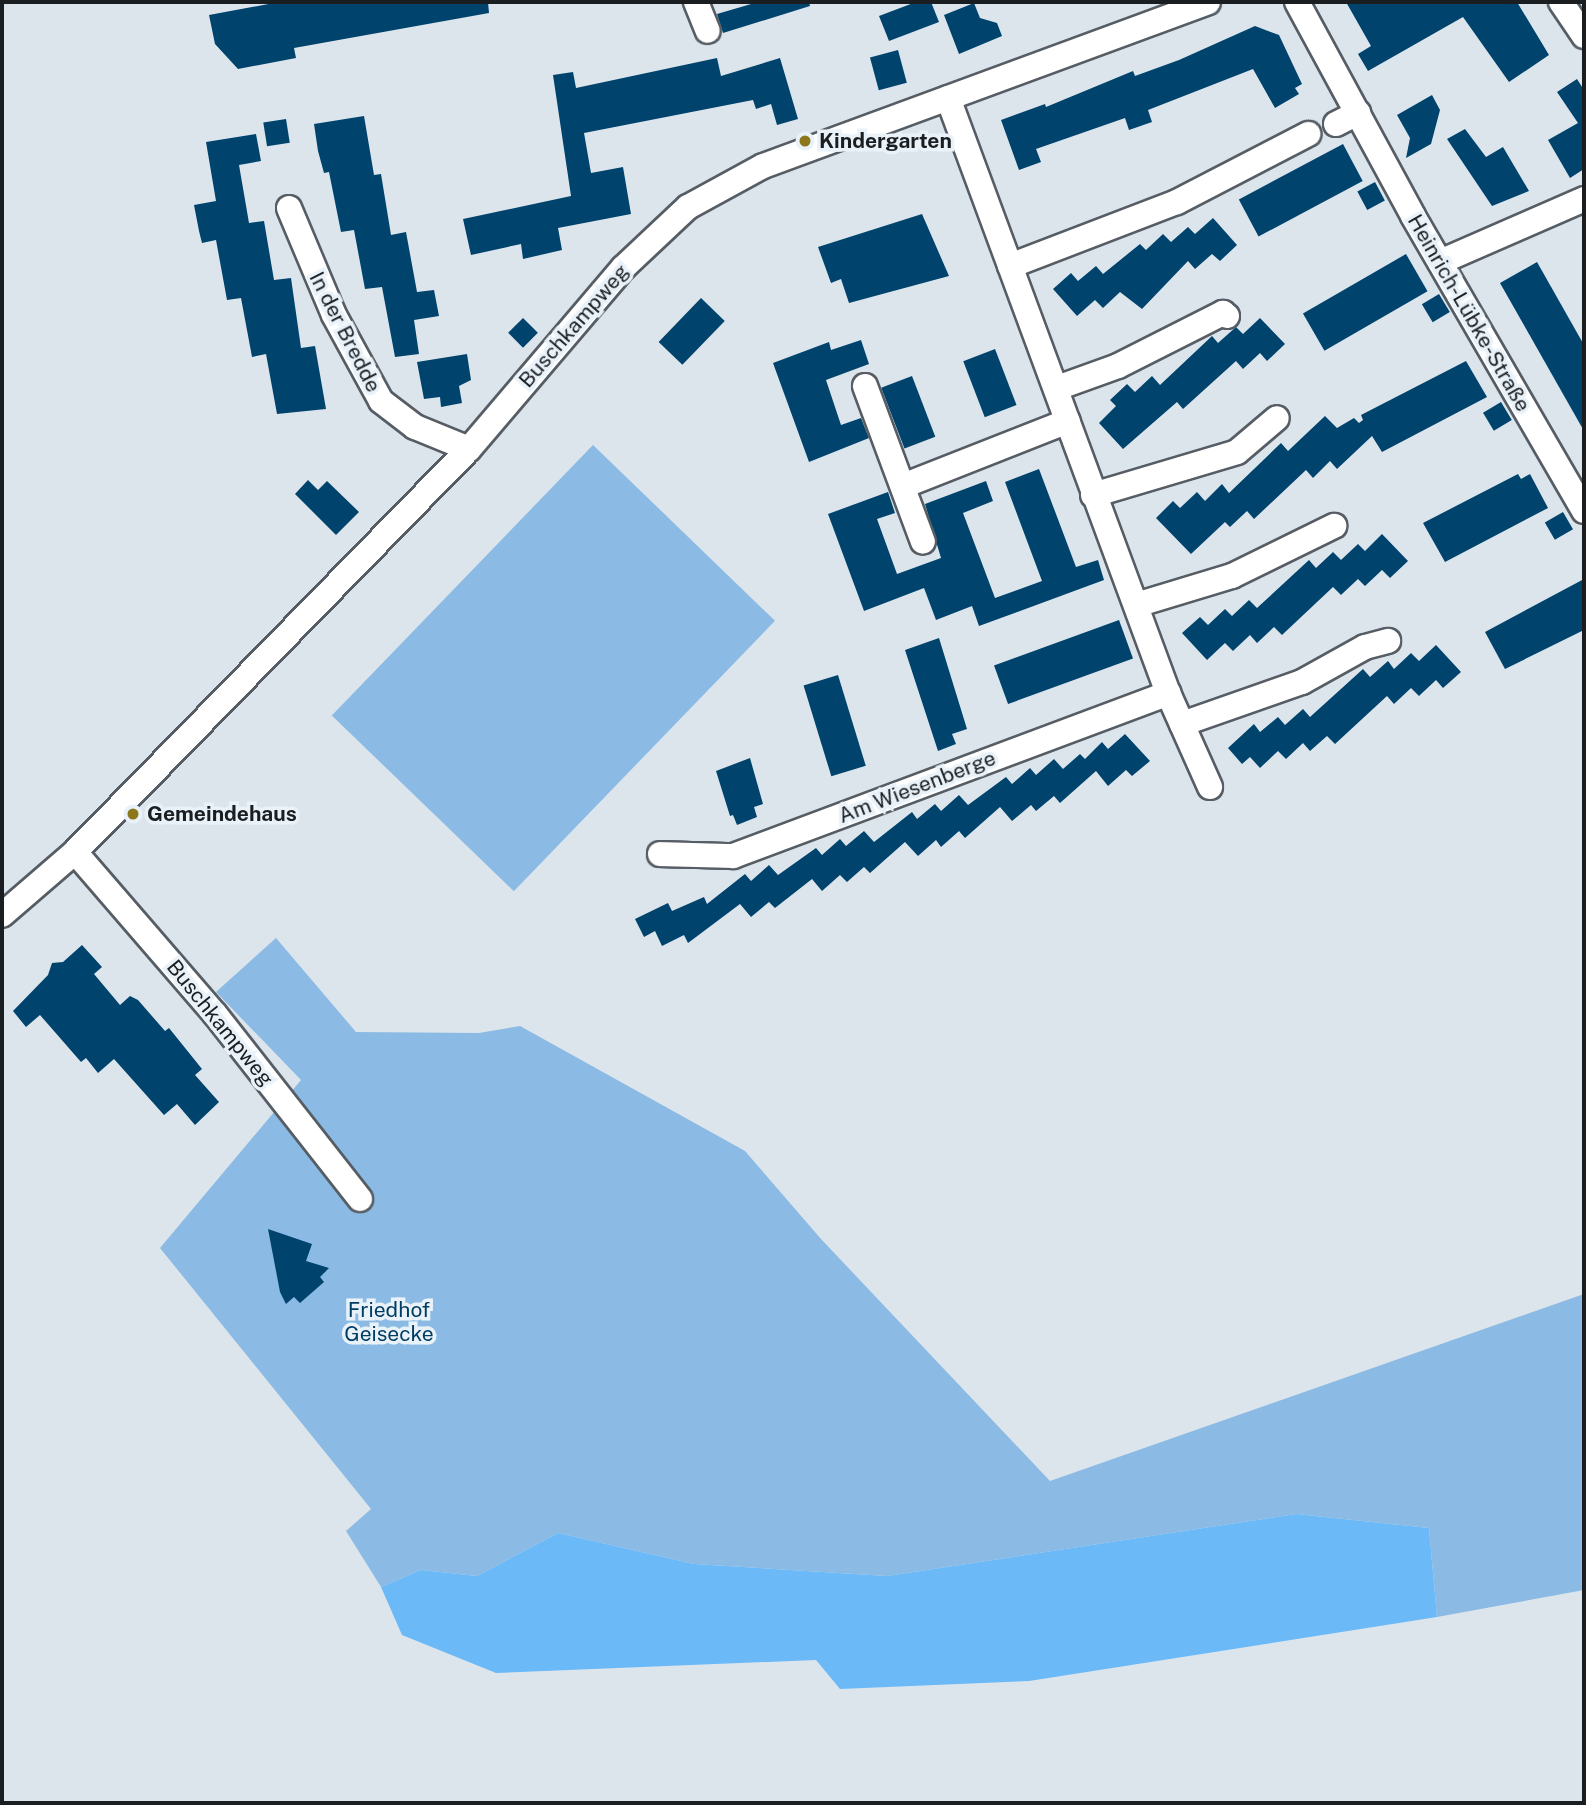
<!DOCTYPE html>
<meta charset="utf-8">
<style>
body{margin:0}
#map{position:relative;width:1586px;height:1805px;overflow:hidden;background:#dce5ec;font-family:"Public Sans",sans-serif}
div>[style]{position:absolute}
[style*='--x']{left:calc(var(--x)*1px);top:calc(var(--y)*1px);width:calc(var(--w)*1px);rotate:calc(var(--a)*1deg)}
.green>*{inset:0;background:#8bbbe4;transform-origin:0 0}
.forest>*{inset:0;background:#6cb9f7}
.building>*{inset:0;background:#00436d;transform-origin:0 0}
.roads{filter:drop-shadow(2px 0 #565d64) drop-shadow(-2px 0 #565d64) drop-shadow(0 2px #565d64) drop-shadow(0 -2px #565d64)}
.minor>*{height:24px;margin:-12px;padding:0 12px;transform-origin:12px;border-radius:12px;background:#fff}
.dots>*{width:19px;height:19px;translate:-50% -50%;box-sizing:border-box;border:4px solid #e9f2f9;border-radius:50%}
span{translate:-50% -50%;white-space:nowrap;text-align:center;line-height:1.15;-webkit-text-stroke:7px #e9f2f9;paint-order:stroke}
.poi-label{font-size:21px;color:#1b1e21;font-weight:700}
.left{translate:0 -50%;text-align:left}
.street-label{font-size:21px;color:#1b1e21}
.park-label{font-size:21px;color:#003d64}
.frame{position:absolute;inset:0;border:4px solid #1b1e21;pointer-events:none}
</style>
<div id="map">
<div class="green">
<div style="left:593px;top:445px;width:253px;height:376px;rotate:44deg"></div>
<div style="clip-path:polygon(276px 938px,356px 1032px,479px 1033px,520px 1026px,745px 1151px,821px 1239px,1050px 1481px,1584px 1294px,1584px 1590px,1437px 1617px,1429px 1528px,1296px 1514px,887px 1576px,694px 1564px,558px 1533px,477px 1576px,421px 1570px,381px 1587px,346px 1531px,371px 1509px,160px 1248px,301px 1080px,216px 992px)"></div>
</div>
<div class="forest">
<div style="clip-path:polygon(1296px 1514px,1429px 1528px,1437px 1617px,1029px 1681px,840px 1689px,816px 1660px,496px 1673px,402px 1635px,381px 1587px,421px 1570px,477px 1576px,558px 1533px,694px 1564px,887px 1576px)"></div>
</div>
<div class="building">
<div style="clip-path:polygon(279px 2px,488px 2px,489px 13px,294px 48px,296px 58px,238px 69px,215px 44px,209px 15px)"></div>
<div style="clip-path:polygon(758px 2px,809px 2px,810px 6px,723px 33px,717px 14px)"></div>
<div style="clip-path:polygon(916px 2px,931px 2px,939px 22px,889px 41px,879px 16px)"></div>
<div style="clip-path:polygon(1346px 2px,1517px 2px,1549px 55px,1509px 82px,1463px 17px,1368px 71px,1358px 54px,1371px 46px)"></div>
<div style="clip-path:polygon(974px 3px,980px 18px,997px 23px,1002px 36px,959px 54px,944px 15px)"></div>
<div style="clip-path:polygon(1255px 26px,1279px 35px,1302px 84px,1295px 88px,1299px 94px,1275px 108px,1253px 69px,1148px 110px,1152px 122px,1129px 130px,1125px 118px,1036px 149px,1041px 162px,1019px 170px,1001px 120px,1045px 104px,1046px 107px,1133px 71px,1135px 76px,1179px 60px)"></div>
<div style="left:898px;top:50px;width:34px;height:29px;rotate:75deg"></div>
<div style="clip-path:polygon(717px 58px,721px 76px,780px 58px,798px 119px,777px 125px,771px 104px,756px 109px,753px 100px,584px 133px,591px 173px,623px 167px,631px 214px,558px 228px,562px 250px,523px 259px,521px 244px,471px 255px,463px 219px,571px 196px,553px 75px,573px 72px,576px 88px)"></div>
<div style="clip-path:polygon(1577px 79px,1584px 90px,1584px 169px,1570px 178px,1548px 140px,1578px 123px,1557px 92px)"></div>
<div style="clip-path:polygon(1432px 95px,1440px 110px,1431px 144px,1406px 158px,1410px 138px,1397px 115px)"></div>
<div style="clip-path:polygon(364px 116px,374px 175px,381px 174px,391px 235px,406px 232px,417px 292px,434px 290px,439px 316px,414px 320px,419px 354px,395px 357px,382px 287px,365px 289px,354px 230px,341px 232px,329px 172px,324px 173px,318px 151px,314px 124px)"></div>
<div style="left:286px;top:119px;width:24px;height:23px;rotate:81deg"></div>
<div style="clip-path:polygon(1465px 129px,1486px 157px,1503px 147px,1529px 191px,1492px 206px,1447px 139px)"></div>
<div style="clip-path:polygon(256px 134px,261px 161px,239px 165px,249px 223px,264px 221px,274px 280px,291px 278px,301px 348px,315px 346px,326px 409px,277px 414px,266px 354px,252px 357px,241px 298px,227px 300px,216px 240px,202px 243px,199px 231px,194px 205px,216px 201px,206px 142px)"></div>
<div style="left:1343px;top:144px;width:42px;height:118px;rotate:62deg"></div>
<div style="left:1375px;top:182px;width:21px;height:20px;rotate:62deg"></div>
<div style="clip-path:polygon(922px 214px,949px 276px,849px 303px,841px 279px,831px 283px,818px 247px)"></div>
<div style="clip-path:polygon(1213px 218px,1237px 245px,1220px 261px,1212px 254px,1195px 269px,1188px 261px,1142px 309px,1120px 292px,1103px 308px,1095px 300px,1077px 316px,1053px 289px,1071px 273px,1078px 281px,1096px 266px,1103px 274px,1140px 244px,1146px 250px,1163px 234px,1171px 242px,1188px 227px,1195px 234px)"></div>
<div style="left:1406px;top:254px;width:43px;height:119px;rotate:60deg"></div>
<div style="clip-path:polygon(1537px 262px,1584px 345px,1584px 431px,1500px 283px)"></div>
<div style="left:1439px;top:294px;width:21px;height:20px;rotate:59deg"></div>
<div style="left:701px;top:298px;width:33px;height:61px;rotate:44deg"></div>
<div style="left:523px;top:318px;width:21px;height:21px;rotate:45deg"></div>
<div style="clip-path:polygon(1260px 318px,1285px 344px,1267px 361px,1260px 353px,1243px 369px,1236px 361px,1183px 409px,1177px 402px,1123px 449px,1099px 423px,1116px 406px,1110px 400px,1127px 384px,1135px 392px,1152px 376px,1160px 385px,1212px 336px,1218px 343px,1236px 327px,1243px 334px)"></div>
<div style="clip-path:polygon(861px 340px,869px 364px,826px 380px,841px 425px,861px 418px,869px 438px,809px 462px,773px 363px,829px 342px,831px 350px)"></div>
<div style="left:995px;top:349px;width:60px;height:34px;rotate:69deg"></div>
<div style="clip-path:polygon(467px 354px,471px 380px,459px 386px,462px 403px,441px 407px,440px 397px,424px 399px,417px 362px)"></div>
<div style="clip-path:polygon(1466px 361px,1487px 397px,1382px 452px,1372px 436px,1337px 469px,1330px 461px,1313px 478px,1306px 470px,1254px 519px,1247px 511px,1230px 527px,1225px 522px,1191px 554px,1156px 518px,1173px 501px,1180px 508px,1197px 492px,1205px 501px,1222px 484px,1229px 493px,1281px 443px,1288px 451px,1325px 416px,1337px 428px,1354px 418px,1359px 423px,1363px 420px,1361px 415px)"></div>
<div style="left:912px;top:376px;width:65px;height:33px;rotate:69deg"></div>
<div style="left:1501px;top:402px;width:21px;height:21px;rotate:59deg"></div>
<div style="clip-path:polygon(1039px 469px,1076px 567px,1098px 560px,1104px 580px,979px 626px,972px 606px,936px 620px,924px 588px,864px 611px,828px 514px,888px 492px,895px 513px,877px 519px,897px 574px,941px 558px,925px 504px,986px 481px,993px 501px,963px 513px,995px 598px,1042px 581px,1005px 482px)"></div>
<div style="clip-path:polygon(1518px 474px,1521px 479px,1530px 474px,1548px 508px,1445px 562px,1423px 523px)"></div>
<div style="clip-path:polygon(308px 480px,318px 490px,327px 481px,359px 512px,336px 535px,295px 494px)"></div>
<div style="left:1563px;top:512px;width:20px;height:21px;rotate:60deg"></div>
<div style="clip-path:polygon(1382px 534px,1408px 561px,1390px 578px,1382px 570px,1365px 586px,1358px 579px,1341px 595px,1333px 587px,1282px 635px,1274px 627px,1257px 643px,1250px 635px,1233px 651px,1225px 643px,1207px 660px,1182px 633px,1200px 617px,1208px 625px,1225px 609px,1232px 616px,1249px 600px,1257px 608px,1309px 560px,1316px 568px,1333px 552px,1341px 560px,1358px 544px,1365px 551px)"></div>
<div style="clip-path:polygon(1584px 579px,1584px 630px,1505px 669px,1485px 632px)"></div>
<div style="left:1119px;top:620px;width:41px;height:133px;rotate:70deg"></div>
<div style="clip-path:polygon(939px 638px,967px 729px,952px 734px,956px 744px,938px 751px,905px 650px)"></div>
<div style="clip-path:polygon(1436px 645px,1461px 672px,1443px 688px,1436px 680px,1419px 696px,1411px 688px,1394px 704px,1387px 696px,1335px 744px,1327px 736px,1310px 751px,1303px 743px,1286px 759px,1278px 751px,1260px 768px,1250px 757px,1242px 764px,1228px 748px,1254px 724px,1260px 732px,1278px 717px,1285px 725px,1303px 709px,1310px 717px,1363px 669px,1370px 677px,1388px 661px,1394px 669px,1411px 653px,1419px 661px)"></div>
<div style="left:838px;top:675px;width:95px;height:36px;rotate:73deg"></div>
<div style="clip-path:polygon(1125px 734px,1150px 761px,1132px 776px,1126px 770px,1108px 786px,1096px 771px,1060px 803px,1054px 796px,1036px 811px,1031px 805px,1012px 821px,1000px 807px,965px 838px,959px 831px,941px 847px,936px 840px,918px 856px,905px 842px,870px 873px,864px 867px,847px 882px,840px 875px,822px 891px,812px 879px,775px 908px,769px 902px,751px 917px,740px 904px,688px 943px,684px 935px,662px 946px,655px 931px,644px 937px,635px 919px,668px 903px,672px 911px,704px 897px,707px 904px,745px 874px,751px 881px,769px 865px,778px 875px,816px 848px,822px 855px,840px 839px,846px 846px,864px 831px,874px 842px,912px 812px,917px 819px,935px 804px,941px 811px,959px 795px,968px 805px,1006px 777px,1012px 784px,1030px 768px,1036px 775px,1054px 759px,1063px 769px,1080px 754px,1085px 759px,1102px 742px,1108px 749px)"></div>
<div style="clip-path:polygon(750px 758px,763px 804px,754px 807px,757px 817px,737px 825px,733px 815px,730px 816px,716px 771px)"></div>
<div style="clip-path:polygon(82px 945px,102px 967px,94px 974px,120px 1005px,130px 996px,138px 1000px,165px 1031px,169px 1028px,202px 1069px,195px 1075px,219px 1102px,195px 1125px,177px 1104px,164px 1115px,114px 1059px,98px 1073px,86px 1058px,81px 1062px,40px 1015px,26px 1027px,13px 1011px,48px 975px,52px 963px,63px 962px)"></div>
<div style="clip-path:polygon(268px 1229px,312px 1244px,306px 1261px,329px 1268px,320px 1277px,324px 1282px,300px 1303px,294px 1297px,286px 1304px,280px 1292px)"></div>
</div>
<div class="roads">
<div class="minor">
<div style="--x:696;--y:2;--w:31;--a:68"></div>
<div style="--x:1297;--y:2;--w:243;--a:61.5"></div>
<div style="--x:1413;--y:216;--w:341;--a:59.9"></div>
<div style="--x:1561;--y:2;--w:41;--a:55.9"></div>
<div style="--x:948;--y:98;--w:634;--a:69.71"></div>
<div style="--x:1168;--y:693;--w:103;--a:65.9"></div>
<div style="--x:1336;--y:124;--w:25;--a:-27"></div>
<div style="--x:289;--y:208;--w:116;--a:67.2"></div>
<div style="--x:334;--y:315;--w:98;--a:61.3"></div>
<div style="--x:381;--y:401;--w:43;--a:37.4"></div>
<div style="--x:415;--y:427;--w:58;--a:22.2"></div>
<div style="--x:1440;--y:262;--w:157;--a:-23.6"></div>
<div style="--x:1010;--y:266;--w:179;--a:-21"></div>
<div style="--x:1177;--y:202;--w:148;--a:-27.4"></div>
<div style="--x:865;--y:386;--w:166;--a:69.6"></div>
<div style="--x:1057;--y:388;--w:65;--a:-19.8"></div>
<div style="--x:1118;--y:366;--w:118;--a:-26.8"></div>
<div style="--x:1223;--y:313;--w:5;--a:37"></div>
<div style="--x:903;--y:486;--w:177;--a:-21.5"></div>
<div style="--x:1093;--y:495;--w:150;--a:-16.6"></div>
<div style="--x:1237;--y:452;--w:52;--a:-40.4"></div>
<div style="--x:1136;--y:605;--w:100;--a:-16.8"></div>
<div style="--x:1232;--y:576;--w:114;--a:-26.1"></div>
<div style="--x:1182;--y:724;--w:127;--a:-19.3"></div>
<div style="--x:1302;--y:682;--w:72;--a:-29.1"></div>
<div style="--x:1365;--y:647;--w:24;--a:-15"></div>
<div style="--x:75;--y:852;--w:214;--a:49.2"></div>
<div style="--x:215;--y:1014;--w:235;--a:51.9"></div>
<div style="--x:660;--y:854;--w:73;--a:1.6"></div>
<div style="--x:733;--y:856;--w:465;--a:-20.5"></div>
<div style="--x:2;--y:915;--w:96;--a:-40.8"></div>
<div style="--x:75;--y:852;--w:564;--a:-45.65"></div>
<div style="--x:469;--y:449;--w:238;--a:-49.6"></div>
<div style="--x:623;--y:268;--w:89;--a:-43.2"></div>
<div style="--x:688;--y:207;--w:85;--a:-28.7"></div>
<div style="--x:763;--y:166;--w:474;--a:-20.2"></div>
</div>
</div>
<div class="dots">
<div style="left:805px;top:141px;background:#8d771c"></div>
<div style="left:133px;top:814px;background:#8d771c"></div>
</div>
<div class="poi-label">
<span class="left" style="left:819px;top:141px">Kindergarten</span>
<span class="left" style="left:147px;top:814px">Gemeindehaus</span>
</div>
<div class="street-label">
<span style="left:1469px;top:313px;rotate:60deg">Heinrich-Lübke-Straße</span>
<span style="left:574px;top:326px;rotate:-49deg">Buschkampweg</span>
<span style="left:345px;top:332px;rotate:63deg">In der Bredde</span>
<span style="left:917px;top:787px;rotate:-21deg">Am Wiesenberge</span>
<span style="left:220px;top:1023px;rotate:51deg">Buschkampweg</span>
</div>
<div class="park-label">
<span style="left:389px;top:1322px">Friedhof<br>Geisecke</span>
</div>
<div class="frame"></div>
</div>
